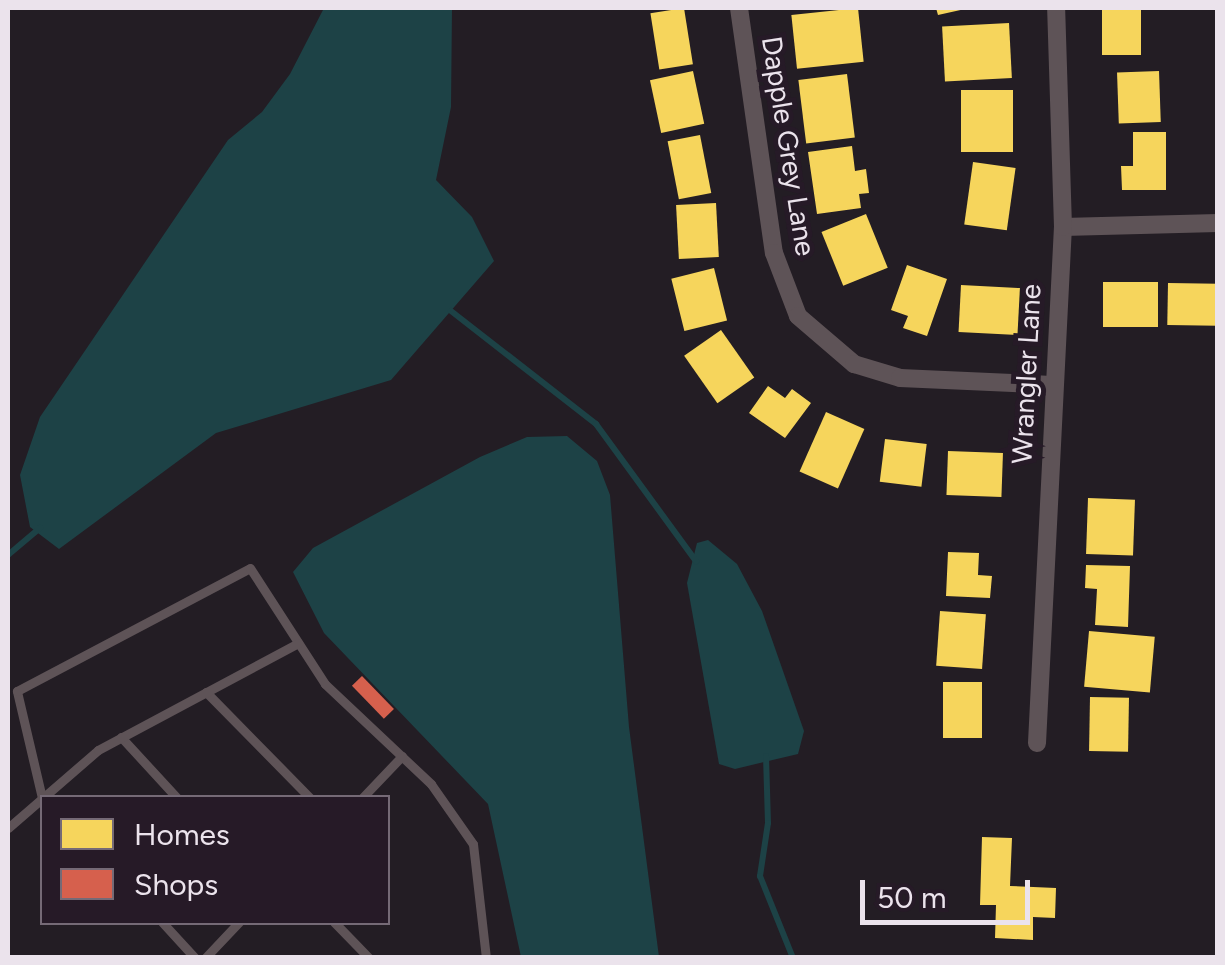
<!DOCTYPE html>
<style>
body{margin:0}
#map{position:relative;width:1225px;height:965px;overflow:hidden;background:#231d24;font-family:Figtree,sans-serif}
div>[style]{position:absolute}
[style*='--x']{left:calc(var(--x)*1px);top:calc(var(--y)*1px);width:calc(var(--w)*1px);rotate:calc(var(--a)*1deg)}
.water>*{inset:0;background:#1d4246}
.homes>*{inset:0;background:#f6d55c;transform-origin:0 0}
.shops>*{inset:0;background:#d6604d;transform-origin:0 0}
.stream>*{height:6px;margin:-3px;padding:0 3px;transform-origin:3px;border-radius:3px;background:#1d4246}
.lane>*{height:9px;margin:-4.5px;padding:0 4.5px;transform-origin:4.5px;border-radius:4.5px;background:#5e5357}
.street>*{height:18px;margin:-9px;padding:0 9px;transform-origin:9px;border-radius:9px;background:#5e5357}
span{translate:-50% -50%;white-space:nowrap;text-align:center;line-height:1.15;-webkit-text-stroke:10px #261a27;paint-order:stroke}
.street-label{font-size:28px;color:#ebe3ec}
.frame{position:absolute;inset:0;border:10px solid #ebe3ec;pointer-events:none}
.legend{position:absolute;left:40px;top:795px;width:350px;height:130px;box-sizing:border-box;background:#261a27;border:2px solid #756a76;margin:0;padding:12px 18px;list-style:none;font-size:30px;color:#ebe3ec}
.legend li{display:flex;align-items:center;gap:20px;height:50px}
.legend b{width:50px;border:2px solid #756a76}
.scale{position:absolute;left:860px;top:880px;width:170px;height:45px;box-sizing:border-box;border:5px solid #ebe3ec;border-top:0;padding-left:12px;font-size:30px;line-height:35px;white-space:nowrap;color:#ebe3ec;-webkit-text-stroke:8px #261a27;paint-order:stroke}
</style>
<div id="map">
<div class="water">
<div style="clip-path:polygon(324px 8px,452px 8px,451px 107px,436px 180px,472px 217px,494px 261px,391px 380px,216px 433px,59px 549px,30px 527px,20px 475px,40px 417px,228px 140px,262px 112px,290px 74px)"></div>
<div style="clip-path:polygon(567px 436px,597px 461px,610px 495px,629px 727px,659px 957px,521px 957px,488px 804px,324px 633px,293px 572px,313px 548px,480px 457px,527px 437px)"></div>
<div style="clip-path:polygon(708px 540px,737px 564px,762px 611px,804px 731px,798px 754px,735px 769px,719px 764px,687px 583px,697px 543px)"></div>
</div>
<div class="homes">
<div style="left:684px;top:8px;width:57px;height:34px;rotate:81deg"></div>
<div style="left:858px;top:8px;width:54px;height:67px;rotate:84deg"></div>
<div style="clip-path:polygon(936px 8px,965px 8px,965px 9px,938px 15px)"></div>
<div style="left:1102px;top:9px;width:39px;height:46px"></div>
<div style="left:1009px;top:23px;width:55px;height:67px;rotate:87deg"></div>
<div style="left:693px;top:71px;width:54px;height:44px;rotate:78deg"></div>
<div style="left:1159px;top:71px;width:51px;height:42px;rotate:88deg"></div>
<div style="left:847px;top:74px;width:64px;height:49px;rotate:83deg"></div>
<div style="left:961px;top:90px;width:52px;height:62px"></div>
<div style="clip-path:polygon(1133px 132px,1166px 132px,1166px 190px,1122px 190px,1121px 166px,1133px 166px)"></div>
<div style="left:700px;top:135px;width:59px;height:33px;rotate:79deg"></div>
<div style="clip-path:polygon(852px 146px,855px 171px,866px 169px,869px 193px,859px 194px,861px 208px,817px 214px,808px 152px)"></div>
<div style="left:973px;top:162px;width:43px;height:63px;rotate:8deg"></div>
<div style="left:716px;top:203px;width:54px;height:40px;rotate:87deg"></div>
<div style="left:866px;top:214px;width:58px;height:48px;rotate:68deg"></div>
<div style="clip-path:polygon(907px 265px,947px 279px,927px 336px,903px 328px,908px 316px,891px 310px)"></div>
<div style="left:714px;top:268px;width:54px;height:44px;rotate:76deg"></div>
<div style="left:1103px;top:282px;width:55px;height:45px"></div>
<div style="left:1168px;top:283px;width:50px;height:42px;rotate:1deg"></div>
<div style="left:961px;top:285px;width:59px;height:47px;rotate:3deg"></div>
<div style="left:721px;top:330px;width:58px;height:45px;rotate:55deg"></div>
<div style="clip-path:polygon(768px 386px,785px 398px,792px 389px,811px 403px,785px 438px,749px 413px)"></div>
<div style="left:826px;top:412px;width:42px;height:65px;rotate:24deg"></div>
<div style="left:885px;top:439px;width:42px;height:43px;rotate:7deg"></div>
<div style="left:948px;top:451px;width:55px;height:44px;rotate:2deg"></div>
<div style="left:1088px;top:498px;width:47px;height:56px;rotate:2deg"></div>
<div style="clip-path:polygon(948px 552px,979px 553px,978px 575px,992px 576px,990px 598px,946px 596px)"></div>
<div style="clip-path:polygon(1086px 565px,1130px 566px,1128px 627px,1095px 625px,1097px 589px,1085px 588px)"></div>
<div style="left:940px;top:611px;width:46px;height:55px;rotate:4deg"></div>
<div style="left:1089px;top:631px;width:66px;height:56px;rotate:5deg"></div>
<div style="left:943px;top:682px;width:39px;height:56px"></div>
<div style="left:1090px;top:697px;width:39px;height:54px;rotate:1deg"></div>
<div style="clip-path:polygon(982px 837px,1012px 838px,1010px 886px,1056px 888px,1055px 918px,1033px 917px,1033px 940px,995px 938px,996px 905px,980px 905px)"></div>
</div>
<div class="shops">
<div style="left:362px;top:676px;width:46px;height:14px;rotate:46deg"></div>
</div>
<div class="stream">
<div style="--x:451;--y:311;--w:184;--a:37.9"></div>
<div style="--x:596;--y:424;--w:170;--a:53.9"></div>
<div style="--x:8;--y:555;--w:42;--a:-40.2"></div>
<div style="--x:766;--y:756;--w:67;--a:88.3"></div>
<div style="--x:768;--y:823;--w:54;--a:98.6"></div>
<div style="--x:760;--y:876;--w:88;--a:68.1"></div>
</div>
<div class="lane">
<div style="--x:206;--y:692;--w:148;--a:45.5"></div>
<div style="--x:121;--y:737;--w:83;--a:47.4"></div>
<div style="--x:42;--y:798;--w:110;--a:-103.2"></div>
<div style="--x:17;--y:691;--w:263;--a:-27.8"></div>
<div style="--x:250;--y:568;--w:138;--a:57.1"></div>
<div style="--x:325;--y:684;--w:146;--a:43.3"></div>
<div style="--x:431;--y:784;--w:73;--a:55"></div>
<div style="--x:473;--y:844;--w:115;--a:83.5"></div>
<div style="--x:362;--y:798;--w:58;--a:-46.4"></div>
<div style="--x:8;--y:828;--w:119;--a:-40.9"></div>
<div style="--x:98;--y:750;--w:227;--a:-28.1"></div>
<div style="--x:162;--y:922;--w:49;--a:47.5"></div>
<div style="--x:334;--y:922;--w:50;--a:45.8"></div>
<div style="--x:205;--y:958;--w:50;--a:-46.6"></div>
</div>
<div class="street">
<div style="--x:739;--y:8;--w:247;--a:81.9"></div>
<div style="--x:774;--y:253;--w:67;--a:69.1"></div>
<div style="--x:798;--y:316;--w:74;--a:40.6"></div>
<div style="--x:854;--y:364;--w:48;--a:16.9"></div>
<div style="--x:900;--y:378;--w:152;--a:2.6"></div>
<div style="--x:1063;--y:227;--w:155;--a:-1.5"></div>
<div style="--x:1037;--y:743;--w:517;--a:-87.12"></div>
<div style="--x:1063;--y:227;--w:219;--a:-91.8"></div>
</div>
<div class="street-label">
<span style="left:789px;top:146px;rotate:81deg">Dapple Grey Lane</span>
<span style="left:1026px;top:374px;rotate:-87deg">Wrangler Lane</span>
</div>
<div class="frame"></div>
<ul class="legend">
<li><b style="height:28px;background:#f6d55c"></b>Homes</li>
<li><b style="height:28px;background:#d6604d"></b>Shops</li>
</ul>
<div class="scale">50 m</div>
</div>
